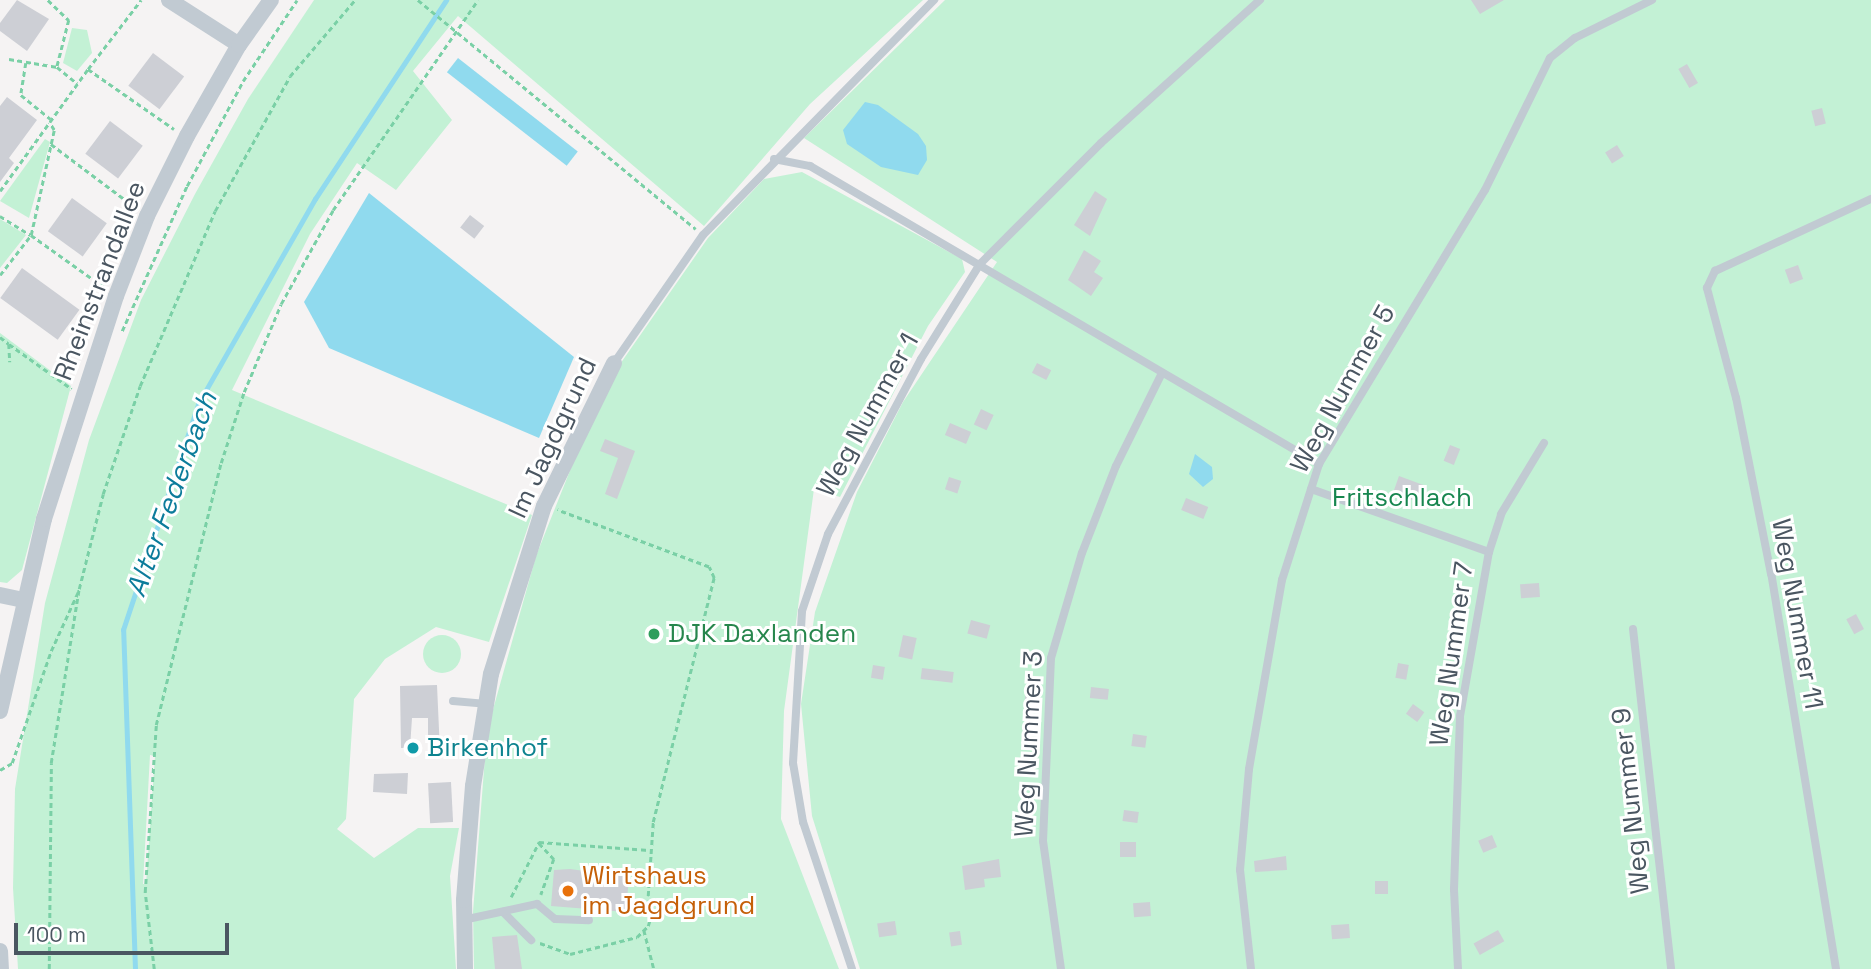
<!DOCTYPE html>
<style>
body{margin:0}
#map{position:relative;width:1871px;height:969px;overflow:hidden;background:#f5f3f3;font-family:"Space Grotesk",sans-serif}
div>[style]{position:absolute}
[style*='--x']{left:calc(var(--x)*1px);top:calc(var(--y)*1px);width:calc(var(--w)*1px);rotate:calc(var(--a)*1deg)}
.green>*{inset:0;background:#c3f1d5}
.round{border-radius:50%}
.water>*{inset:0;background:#90daee;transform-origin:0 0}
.stream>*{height:4.5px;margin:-2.25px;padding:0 2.25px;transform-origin:2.25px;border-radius:2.25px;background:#90daee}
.building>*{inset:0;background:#cdcfd5;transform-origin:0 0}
.path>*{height:2.5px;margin-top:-1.25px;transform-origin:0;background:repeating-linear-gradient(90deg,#7ad0a6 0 5px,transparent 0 8.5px)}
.lane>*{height:8px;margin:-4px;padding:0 4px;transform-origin:4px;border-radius:4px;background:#c1cad2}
.street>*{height:16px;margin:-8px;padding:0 8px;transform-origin:8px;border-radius:8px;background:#c1cad2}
.dots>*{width:19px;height:19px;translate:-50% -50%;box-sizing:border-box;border:4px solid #fff;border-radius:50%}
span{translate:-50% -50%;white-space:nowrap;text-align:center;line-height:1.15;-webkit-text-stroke:6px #fff;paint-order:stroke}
.street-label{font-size:26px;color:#4a5661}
.park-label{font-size:26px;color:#17864f}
.leisure-label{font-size:26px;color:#27864d}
.left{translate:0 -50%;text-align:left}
.culture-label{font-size:26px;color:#0d838f}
.food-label{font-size:26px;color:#c56008}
.water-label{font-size:28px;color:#0c7c9b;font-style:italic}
.scale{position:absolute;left:14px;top:923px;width:215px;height:32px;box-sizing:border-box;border:4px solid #4a5661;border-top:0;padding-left:9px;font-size:21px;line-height:24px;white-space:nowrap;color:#4a5661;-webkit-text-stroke:5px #fff;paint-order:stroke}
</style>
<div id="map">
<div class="green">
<div style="clip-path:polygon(evenodd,314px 0,923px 0,810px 104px,704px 226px,458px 16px,413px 71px,452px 120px,396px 190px,357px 163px,310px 234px,232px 390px,532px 515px,489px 642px,436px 627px,385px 659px,354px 699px,346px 819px,337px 829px,374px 858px,418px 828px,459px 828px,450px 876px,456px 969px,18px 969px,13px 888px,15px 789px,45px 603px,89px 440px,141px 300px,195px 194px,248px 99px,314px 0,150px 755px,155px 756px,146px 884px,143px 884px,150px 755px)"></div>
<div style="clip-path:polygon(945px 0,1871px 0,1871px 969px,860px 969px,812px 816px,801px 704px,815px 612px,857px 492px,903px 402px,997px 262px,804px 138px)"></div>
<div style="clip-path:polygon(72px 28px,87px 30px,92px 53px,77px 71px,63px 63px)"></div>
<div style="clip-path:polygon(45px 139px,50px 142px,29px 218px,0 201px)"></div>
<div style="clip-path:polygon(802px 172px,962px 259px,965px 272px,928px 326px,840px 497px,814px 489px,784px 711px,781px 819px,839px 969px,474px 969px,473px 912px,487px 731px,536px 556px,581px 443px,618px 367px,708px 238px,764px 179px)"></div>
<div style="clip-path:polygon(0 219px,26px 235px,0 268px)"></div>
<div style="clip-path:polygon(0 333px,71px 386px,22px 570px,7px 583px,0 582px)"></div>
<div class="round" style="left:423px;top:635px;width:38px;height:38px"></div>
</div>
<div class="water">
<div style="left:458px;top:58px;width:152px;height:18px;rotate:38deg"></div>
<div style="clip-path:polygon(865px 102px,878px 105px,918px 134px,926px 146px,927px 160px,918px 175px,881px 167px,847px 144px,843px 130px)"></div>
<div style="clip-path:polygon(369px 193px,574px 357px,539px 438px,329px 348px,304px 302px)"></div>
<div style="clip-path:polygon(1195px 454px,1212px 467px,1213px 479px,1203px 487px,1189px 474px)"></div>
</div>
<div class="stream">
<div style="--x:135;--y:969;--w:339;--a:-92"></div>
<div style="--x:123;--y:630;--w:238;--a:-71.6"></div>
<div style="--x:198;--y:404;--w:236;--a:-60.3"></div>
<div style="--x:315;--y:199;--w:238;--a:-56.6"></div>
</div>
<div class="building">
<div style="clip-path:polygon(17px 0,49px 19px,27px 51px,0 31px,0 23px)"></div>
<div style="clip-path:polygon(1471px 0,1504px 0,1480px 14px)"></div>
<div style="left:153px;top:53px;width:39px;height:41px;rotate:37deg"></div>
<div style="left:1687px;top:64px;width:22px;height:10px;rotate:60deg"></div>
<div style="clip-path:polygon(7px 97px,37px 120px,9px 158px,14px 163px,0 182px,0 106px)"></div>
<div style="left:1822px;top:108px;width:16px;height:11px;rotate:76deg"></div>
<div style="left:110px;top:121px;width:41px;height:41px;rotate:37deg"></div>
<div style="left:1617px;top:145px;width:13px;height:14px;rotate:58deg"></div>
<div style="clip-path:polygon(1095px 191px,1107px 199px,1090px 236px,1074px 225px)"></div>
<div style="left:72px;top:198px;width:43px;height:41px;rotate:36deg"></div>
<div style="left:470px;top:215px;width:18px;height:16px;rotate:38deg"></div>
<div style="clip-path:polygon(1084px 250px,1101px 261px,1094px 272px,1103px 278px,1091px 296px,1068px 280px)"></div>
<div style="left:1798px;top:265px;width:15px;height:14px;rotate:70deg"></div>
<div style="left:22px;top:268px;width:71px;height:37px;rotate:36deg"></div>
<div style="left:1037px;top:363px;width:16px;height:11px;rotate:27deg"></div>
<div style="left:981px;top:409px;width:14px;height:17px;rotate:25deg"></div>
<div style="left:950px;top:423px;width:23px;height:13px;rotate:23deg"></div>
<div style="clip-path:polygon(605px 439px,635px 451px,617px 499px,605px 494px,618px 458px,600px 451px)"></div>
<div style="left:1450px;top:445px;width:11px;height:17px;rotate:22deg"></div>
<div style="clip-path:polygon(1399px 476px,1426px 486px,1424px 504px,1393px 493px)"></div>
<div style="left:949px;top:477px;width:13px;height:13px;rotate:18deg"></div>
<div style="left:1186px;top:498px;width:24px;height:13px;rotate:22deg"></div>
<div style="left:1539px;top:583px;width:14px;height:19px;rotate:86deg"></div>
<div style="left:1856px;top:614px;width:17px;height:11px;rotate:62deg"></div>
<div style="left:971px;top:620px;width:20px;height:14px;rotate:15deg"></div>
<div style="left:903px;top:635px;width:14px;height:22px;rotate:12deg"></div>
<div style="left:1398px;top:663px;width:11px;height:15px;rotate:10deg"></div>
<div style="left:873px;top:665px;width:12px;height:13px;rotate:9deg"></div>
<div style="left:922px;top:668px;width:32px;height:11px;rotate:7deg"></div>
<div style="left:1027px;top:684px;width:14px;height:15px;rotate:8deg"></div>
<div style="clip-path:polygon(437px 685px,440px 752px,428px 752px,428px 718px,412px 718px,410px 748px,401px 748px,400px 686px)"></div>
<div style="left:1091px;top:687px;width:18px;height:11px;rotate:6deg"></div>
<div style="left:1413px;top:704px;width:14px;height:12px;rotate:36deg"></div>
<div style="left:1133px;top:734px;width:14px;height:12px;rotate:8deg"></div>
<div style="clip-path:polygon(408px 773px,407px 794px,373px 792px,374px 774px)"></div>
<div style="left:451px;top:782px;width:40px;height:23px;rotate:87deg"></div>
<div style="left:1124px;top:810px;width:15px;height:11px;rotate:8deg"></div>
<div style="left:1492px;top:835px;width:13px;height:15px;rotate:67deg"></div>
<div style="left:1120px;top:842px;width:16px;height:15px"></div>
<div style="clip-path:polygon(1286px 856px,1287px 870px,1255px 872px,1254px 861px)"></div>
<div style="clip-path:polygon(999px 859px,1001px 877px,984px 879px,985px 887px,965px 890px,962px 866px)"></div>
<div style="clip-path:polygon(570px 869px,629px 877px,626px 912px,551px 906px,554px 870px)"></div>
<div style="left:1375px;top:881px;width:13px;height:13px"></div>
<div style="left:1150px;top:902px;width:14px;height:17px;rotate:86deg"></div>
<div style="left:895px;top:921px;width:14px;height:18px;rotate:82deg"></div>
<div style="left:1349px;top:924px;width:14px;height:18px;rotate:86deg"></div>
<div style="left:1498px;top:930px;width:13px;height:28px;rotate:61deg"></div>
<div style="left:960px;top:931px;width:14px;height:11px;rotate:82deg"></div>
<div style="clip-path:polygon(517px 935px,522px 969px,495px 969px,492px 937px)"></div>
</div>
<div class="path">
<div style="--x:48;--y:0;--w:29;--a:44"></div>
<div style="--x:69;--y:20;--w:49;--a:104.3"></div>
<div style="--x:418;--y:0;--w:360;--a:39.5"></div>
<div style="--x:9;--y:59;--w:49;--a:9.5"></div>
<div style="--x:57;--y:67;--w:26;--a:39"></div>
<div style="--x:26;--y:63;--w:32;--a:99"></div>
<div style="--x:21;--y:95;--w:38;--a:39"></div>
<div style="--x:88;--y:69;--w:87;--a:-52.5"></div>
<div style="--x:51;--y:144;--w:105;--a:36.9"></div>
<div style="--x:0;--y:191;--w:150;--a:-54.2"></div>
<div style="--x:88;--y:69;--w:105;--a:34.9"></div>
<div style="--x:0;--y:216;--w:36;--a:32"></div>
<div style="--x:31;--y:235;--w:107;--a:-77.6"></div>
<div style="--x:54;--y:130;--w:9;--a:-122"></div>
<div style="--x:0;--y:275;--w:51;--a:-52.2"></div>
<div style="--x:31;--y:235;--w:90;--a:35.5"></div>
<div style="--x:122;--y:331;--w:159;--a:-65.9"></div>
<div style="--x:187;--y:186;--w:119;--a:-61.9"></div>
<div style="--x:243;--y:81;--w:97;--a:-56.3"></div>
<div style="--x:0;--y:337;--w:11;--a:38"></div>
<div style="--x:9;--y:344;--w:18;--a:87"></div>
<div style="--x:9;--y:344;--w:77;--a:35.5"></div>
<div style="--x:0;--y:770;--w:14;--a:-30"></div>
<div style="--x:12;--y:763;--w:119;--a:-70.8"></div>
<div style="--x:51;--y:651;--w:65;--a:-65.4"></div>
<div style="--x:539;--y:843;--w:22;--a:47"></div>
<div style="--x:554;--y:859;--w:38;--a:110"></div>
<div style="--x:511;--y:897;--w:62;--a:-63"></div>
<div style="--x:539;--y:842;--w:110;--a:4.2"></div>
<div style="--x:644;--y:930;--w:40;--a:75.6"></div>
<div style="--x:540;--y:943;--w:32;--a:20"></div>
<div style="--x:570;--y:954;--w:69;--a:-14.2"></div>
<div style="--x:637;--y:937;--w:16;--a:-45"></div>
<div style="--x:648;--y:926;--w:14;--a:-73"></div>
<div style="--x:652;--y:913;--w:17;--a:-103"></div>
<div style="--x:648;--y:896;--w:74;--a:-86.1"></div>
<div style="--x:653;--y:822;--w:252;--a:-76"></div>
<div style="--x:714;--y:578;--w:12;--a:-114"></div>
<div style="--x:709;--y:567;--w:162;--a:-159.4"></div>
<div style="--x:49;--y:969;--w:206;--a:-89.4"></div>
<div style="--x:51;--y:763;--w:176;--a:-80.9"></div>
<div style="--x:79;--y:589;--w:98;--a:-75.8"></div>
<div style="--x:103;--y:494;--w:114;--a:-71.1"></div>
<div style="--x:140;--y:386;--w:190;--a:-66.8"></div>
<div style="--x:215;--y:211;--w:154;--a:-60.9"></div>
<div style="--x:290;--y:76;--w:100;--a:-49.5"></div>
<div style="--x:154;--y:969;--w:78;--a:-96.7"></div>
<div style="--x:145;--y:892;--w:167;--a:-86.2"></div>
<div style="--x:156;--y:725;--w:270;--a:-76.1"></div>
<div style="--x:221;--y:463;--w:75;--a:-72.1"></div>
<div style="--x:244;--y:392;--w:95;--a:-67.2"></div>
<div style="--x:281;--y:304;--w:107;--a:-61"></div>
<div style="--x:333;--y:210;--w:255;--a:-55.4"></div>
</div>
<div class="lane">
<div style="--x:774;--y:159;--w:37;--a:11"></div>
<div style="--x:810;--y:166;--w:590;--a:30.35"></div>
<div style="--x:614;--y:363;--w:156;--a:-55.2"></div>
<div style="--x:703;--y:235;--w:330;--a:-45.5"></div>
<div style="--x:1311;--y:489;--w:189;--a:19.5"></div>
<div style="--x:1633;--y:629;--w:342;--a:83.6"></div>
<div style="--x:453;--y:701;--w:33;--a:5"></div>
<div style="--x:503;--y:912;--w:40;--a:45"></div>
<div style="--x:463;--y:920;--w:76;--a:-12.2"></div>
<div style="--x:537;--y:904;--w:23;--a:40"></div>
<div style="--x:555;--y:919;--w:34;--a:2"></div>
<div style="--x:852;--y:969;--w:155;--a:-108.4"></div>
<div style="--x:803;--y:822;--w:60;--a:-99.6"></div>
<div style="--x:793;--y:763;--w:152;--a:-86.6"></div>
<div style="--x:802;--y:611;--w:81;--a:-71.3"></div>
<div style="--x:828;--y:534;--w:198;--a:-62"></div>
<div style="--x:921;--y:359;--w:112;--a:-58.2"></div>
<div style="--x:980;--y:264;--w:171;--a:-45"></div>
<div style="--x:1101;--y:143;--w:214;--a:-42"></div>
<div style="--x:1061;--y:969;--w:129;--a:-98"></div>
<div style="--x:1043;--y:841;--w:183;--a:-87.5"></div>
<div style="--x:1051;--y:658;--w:109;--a:-73.6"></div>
<div style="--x:1082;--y:553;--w:93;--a:-68.7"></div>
<div style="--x:1116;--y:466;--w:104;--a:-63.7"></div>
<div style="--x:1251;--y:969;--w:100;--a:-96.3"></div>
<div style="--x:1240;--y:870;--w:101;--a:-84.9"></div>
<div style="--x:1249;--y:769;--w:192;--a:-80.1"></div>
<div style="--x:1282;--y:580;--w:122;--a:-72.3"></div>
<div style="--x:1319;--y:464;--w:320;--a:-58.8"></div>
<div style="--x:1485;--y:190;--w:147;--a:-63.8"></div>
<div style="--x:1550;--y:58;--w:32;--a:-39"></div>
<div style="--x:1575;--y:38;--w:86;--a:-26.3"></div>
<div style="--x:1458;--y:969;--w:80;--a:-92.9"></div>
<div style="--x:1454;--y:889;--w:173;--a:-88"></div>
<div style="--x:1460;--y:716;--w:167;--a:-80"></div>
<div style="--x:1489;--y:552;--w:40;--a:-72"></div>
<div style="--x:1501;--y:514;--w:83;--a:-58.8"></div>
<div style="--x:1836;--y:969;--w:400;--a:-99.3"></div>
<div style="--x:1771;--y:574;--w:179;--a:-101.2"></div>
<div style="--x:1736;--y:398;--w:114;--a:-104.8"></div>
<div style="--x:1707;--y:288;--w:19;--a:-65"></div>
<div style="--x:1715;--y:271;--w:172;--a:-24.8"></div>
</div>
<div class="street">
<div style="--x:169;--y:0;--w:83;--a:32.7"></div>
<div style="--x:0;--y:595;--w:24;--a:12"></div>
<div style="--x:0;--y:711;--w:197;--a:-77.1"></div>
<div style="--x:44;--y:519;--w:234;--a:-72.1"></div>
<div style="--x:116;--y:296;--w:86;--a:-68.8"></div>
<div style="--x:147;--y:216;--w:89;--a:-63.4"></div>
<div style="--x:187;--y:136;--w:105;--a:-60.3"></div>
<div style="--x:239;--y:45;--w:55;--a:-54.6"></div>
<div style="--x:0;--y:951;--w:18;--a:87"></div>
<div style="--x:465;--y:969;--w:69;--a:-90.8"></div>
<div style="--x:464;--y:900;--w:114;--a:-85.5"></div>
<div style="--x:473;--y:786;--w:113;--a:-80.9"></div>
<div style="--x:491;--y:674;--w:176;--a:-72.5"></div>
<div style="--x:544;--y:506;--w:159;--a:-63.9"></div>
</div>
<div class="dots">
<div style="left:654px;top:634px;background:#2e9e5b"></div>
<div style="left:413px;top:748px;background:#0f9aa8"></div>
<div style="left:568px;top:891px;background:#e8710a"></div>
</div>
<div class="street-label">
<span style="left:100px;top:281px;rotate:-69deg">Rheinstrandallee</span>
<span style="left:1343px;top:389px;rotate:-61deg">Weg Nummer 5</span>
<span style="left:868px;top:415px;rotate:-61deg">Weg Nummer 1</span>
<span style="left:553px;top:438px;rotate:-65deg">Im Jagdgrund</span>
<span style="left:1797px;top:614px;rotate:80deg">Weg Nummer 11</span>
<span style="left:1452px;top:654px;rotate:-82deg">Weg Nummer 7</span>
<span style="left:1029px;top:744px;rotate:-87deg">Weg Nummer 3</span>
<span style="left:1631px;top:801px;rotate:-96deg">Weg Nummer 9</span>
</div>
<div class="park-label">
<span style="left:1402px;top:498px">Fritschlach</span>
</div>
<div class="leisure-label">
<span class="left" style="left:668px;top:634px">DJK Daxlanden</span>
</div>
<div class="culture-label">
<span class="left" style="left:427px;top:748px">Birkenhof</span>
</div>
<div class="food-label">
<span class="left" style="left:582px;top:891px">Wirtshaus<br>im Jagdgrund</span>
</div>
<div class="water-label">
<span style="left:171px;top:494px;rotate:-70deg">Alter Federbach</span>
</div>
<div class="scale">100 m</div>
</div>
